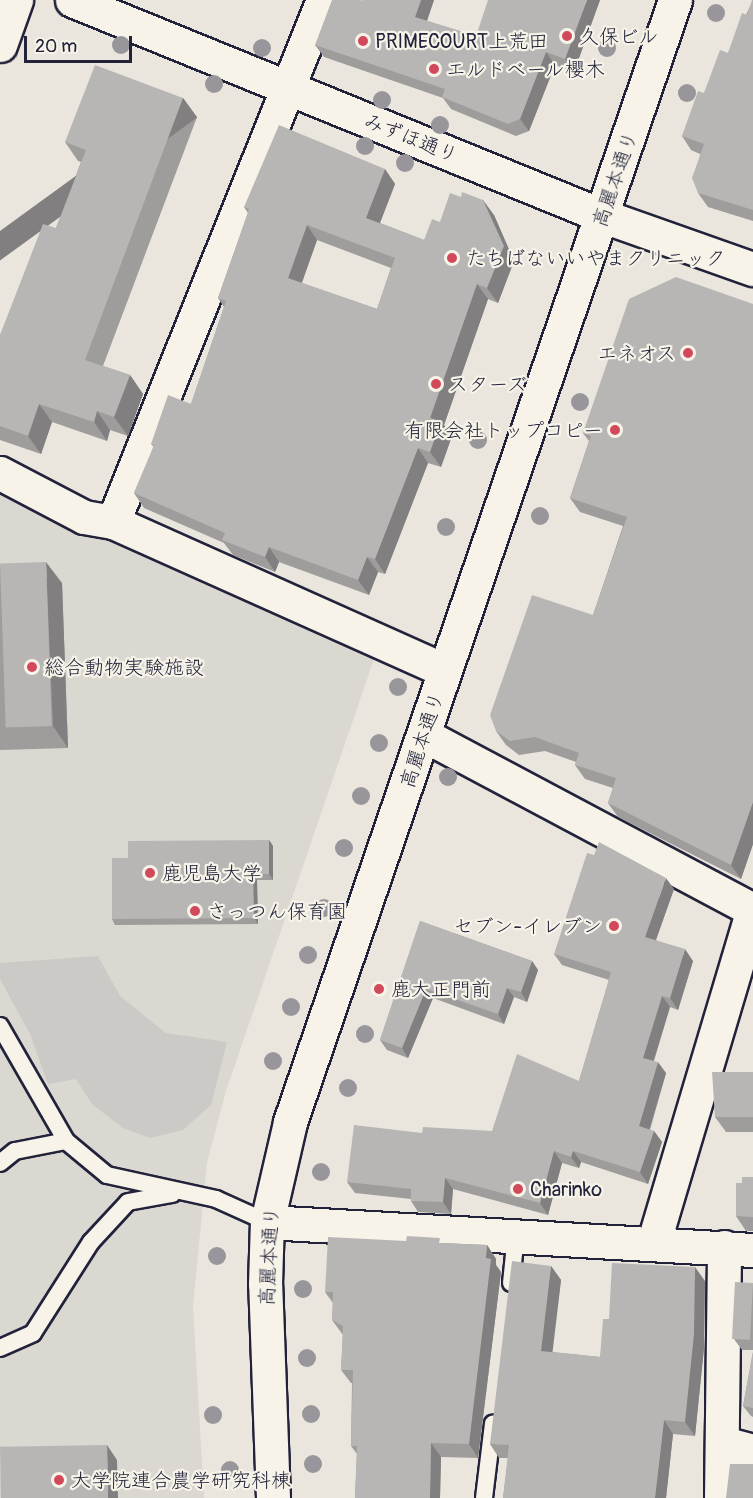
<!DOCTYPE html>
<meta charset="utf-8">
<style>
body{margin:0}
#map{position:relative;width:753px;height:1498px;overflow:hidden;background:#eae6de;font-family:Pangolin,"Klee One",sans-serif}
div>[style]{position:absolute}
[style*='--x']{left:calc(var(--x)*1px);top:calc(var(--y)*1px);width:calc(var(--w)*1px);rotate:calc(var(--a)*1deg)}
.built>*{inset:0;background:#dbd8d2}
.green>*{inset:0;background:#cdc9c6}
.roads{filter:drop-shadow(2px 0 #22223b) drop-shadow(-2px 0 #22223b) drop-shadow(0 2px #22223b) drop-shadow(0 -2px #22223b)}
.lane>*{height:16px;margin:-8px;padding:0 8px;transform-origin:8px;border-radius:8px;background:#f7f3e8}
.street>*{height:33px;margin:-16.5px;padding:0 16.5px;transform-origin:16.5px;border-radius:16.5px;background:#f7f3e8}
.secondary>*{height:33px;margin:-16.5px;padding:0 16.5px;transform-origin:16.5px;border-radius:16.5px;background:#f7f3e8}
.trees>*{width:18px;height:18px;margin:-9px;border-radius:50%;background:#98969b}
.wall>*{inset:0;background:#9e9d9c}
.shaded-wall>*{inset:0;background:#817f7f;transform-origin:0 0}
.building>*{inset:0;background:#b8b6b5;transform-origin:0 0}
.dots>*{width:16px;height:16px;translate:-50% -50%;box-sizing:border-box;border:3px solid #f7f3e8;border-radius:50%}
span{translate:-50% -50%;white-space:nowrap;text-align:center;line-height:1.15;-webkit-text-stroke:4.5px #f7f3e8;paint-order:stroke}
.poi-label{font-size:20px;color:#22223b}
.left{translate:0 -50%;text-align:left}
.right{translate:-100% -50%;text-align:right}
.street-label{font-size:20px;color:#22223b}
.scale{position:absolute;left:24px;top:36px;width:108px;height:27px;box-sizing:border-box;border:3px solid #22223b;border-top:0;padding-left:8px;font-size:18px;line-height:21px;white-space:nowrap;color:#22223b;-webkit-text-stroke:4px #f7f3e8;paint-order:stroke}
</style>
<div id="map">
<div class="built">
<div style="clip-path:polygon(0 489px,82px 530px,375px 656px,226px 1091px,207px 1163px,193px 1306px,204px 1498px,0 1498px)"></div>
</div>
<div class="green">
<div style="clip-path:polygon(98px 956px,120px 996px,166px 1033px,227px 1042px,211px 1105px,183px 1130px,150px 1138px,123px 1128px,92px 1104px,76px 1079px,48px 1084px,30px 1034px,0 979px,0 963px)"></div>
</div>
<div class="roads">
<div class="lane">
<div style="--x:0;--y:1026;--w:133;--a:60.1"></div>
<div style="--x:66;--y:1141;--w:53;--a:39.7"></div>
<div style="--x:107;--y:1175;--w:112;--a:12.4"></div>
<div style="--x:216;--y:1199;--w:56;--a:24.3"></div>
<div style="--x:0;--y:1163;--w:19;--a:-39"></div>
<div style="--x:15;--y:1151;--w:52;--a:-11.1"></div>
<div style="--x:511;--y:1283;--w:48;--a:-84.1"></div>
<div style="--x:0;--y:1348;--w:36;--a:-24"></div>
<div style="--x:33;--y:1333;--w:108;--a:-57.5"></div>
<div style="--x:91;--y:1242;--w:54;--a:-47.2"></div>
<div style="--x:128;--y:1202;--w:45;--a:-10.3"></div>
<div style="--x:484;--y:1498;--w:75;--a:-83.1"></div>
</div>
<div class="street">
<div style="--x:0;--y:45;--w:48;--a:-70.4"></div>
<div style="--x:0;--y:473;--w:95;--a:27.6"></div>
<div style="--x:84;--y:517;--w:29;--a:10"></div>
<div style="--x:113;--y:522;--w:363;--a:24.1"></div>
<div style="--x:113;--y:522;--w:563;--a:-68.09"></div>
<div style="--x:424;--y:735;--w:373;--a:28"></div>
<div style="--x:267;--y:1222;--w:487;--a:3.3"></div>
<div style="--x:654;--y:1241;--w:347;--a:-73.4"></div>
<div style="--x:723;--y:1443;--w:31;--a:15"></div>
<div style="--x:721;--y:1498;--w:251;--a:-89.3"></div>
</div>
<div class="secondary">
<div style="--x:72;--y:0;--w:573;--a:22.14"></div>
<div style="--x:603;--y:216;--w:159;--a:19.5"></div>
<div style="--x:273;--y:1498;--w:214;--a:-92.1"></div>
<div style="--x:265;--y:1284;--w:62;--a:-88.2"></div>
<div style="--x:267;--y:1222;--w:103;--a:-77"></div>
<div style="--x:290;--y:1122;--w:1186;--a:-71.06"></div>
</div>
</div>
<div class="trees">
<div style="left:716px;top:13px"></div>
<div style="left:121px;top:45px"></div>
<div style="left:262px;top:48px"></div>
<div style="left:607px;top:48px"></div>
<div style="left:214px;top:84px"></div>
<div style="left:687px;top:93px"></div>
<div style="left:382px;top:100px"></div>
<div style="left:440px;top:125px"></div>
<div style="left:365px;top:146px"></div>
<div style="left:405px;top:163px"></div>
<div style="left:580px;top:402px"></div>
<div style="left:478px;top:440px"></div>
<div style="left:540px;top:516px"></div>
<div style="left:446px;top:527px"></div>
<div style="left:398px;top:687px"></div>
<div style="left:379px;top:743px"></div>
<div style="left:448px;top:777px"></div>
<div style="left:361px;top:796px"></div>
<div style="left:344px;top:848px"></div>
<div style="left:324px;top:908px"></div>
<div style="left:308px;top:955px"></div>
<div style="left:291px;top:1007px"></div>
<div style="left:365px;top:1034px"></div>
<div style="left:273px;top:1061px"></div>
<div style="left:348px;top:1088px"></div>
<div style="left:321px;top:1172px"></div>
<div style="left:217px;top:1256px"></div>
<div style="left:303px;top:1289px"></div>
<div style="left:307px;top:1358px"></div>
<div style="left:311px;top:1414px"></div>
<div style="left:213px;top:1415px"></div>
<div style="left:313px;top:1464px"></div>
<div style="left:230px;top:1470px"></div>
</div>
<div class="wall">
<div style="clip-path:polygon(363px 0,434px 0,427px 21px,476px 36px,600px 0,574px 72px,555px 65px,529px 131px,516px 136px,451px 109px,443px 98px,324px 57px,315px 45px)"></div>
<div style="clip-path:polygon(753px 0,753px 221px,708px 207px,698px 193px,700px 154px,691px 150px,682px 136px,704px 93px,728px 53px)"></div>
<div style="clip-path:polygon(183px 98px,197px 117px,103px 366px,130px 375px,143px 394px,128px 436px,110px 430px,107px 441px,52px 422px,41px 454px,0 440px,0 335px,56px 228px,81px 162px,78px 161px,65px 142px)"></div>
<div style="clip-path:polygon(evenodd,385px 169px,395px 184px,380px 223px,424px 240px,440px 222px,494px 215px,514px 261px,498px 303px,488px 299px,444px 425px,452px 436px,441px 467px,428px 463px,385px 574px,378px 572px,369px 595px,279px 562px,275px 572px,233px 555px,224px 543px,144px 508px,134px 493px,154px 447px,151px 444px,191px 404px,224px 307px,218px 298px,248px 213px,244px 207px,385px 169px,317px 240px,391px 268px,377px 309px,302px 283px,317px 240px)"></div>
<div style="clip-path:polygon(753px 304px,753px 844px,741px 879px,618px 817px,608px 803px,613px 788px,585px 779px,575px 765px,576px 762px,545px 751px,519px 755px,506px 745px,496px 731px,593px 615px,623px 526px,580px 512px,570px 498px,589px 441px,583px 433px)"></div>
<div style="clip-path:polygon(0 564px,62px 583px,68px 748px,0 750px)"></div>
<div style="clip-path:polygon(269px 840px,273px 846px,273px 880px,257px 880px,258px 924px,115px 925px,112px 919px,128px 858px)"></div>
<div style="clip-path:polygon(674px 889px,656px 940px,693px 961px,678px 1010px,670px 1007px,654px 1061px,666px 1073px,650px 1130px,654px 1131px,662px 1142px,648px 1184px,581px 1162px,579px 1168px,562px 1163px,548px 1215px,453px 1189px,451px 1214px,418px 1212px,411px 1201px,411px 1199px,355px 1193px,347px 1182px,422px 1133px,492px 1131px,579px 1081px,609px 980px,562px 965px,554px 954px)"></div>
<div style="clip-path:polygon(420px 921px,532px 961px,538px 970px,527px 1002px,514px 997px,504px 1024px,433px 998px,408px 1058px,387px 1050px,380px 1040px)"></div>
<div style="clip-path:polygon(753px 1061px,753px 1132px,726px 1132px,715px 1117px,753px 1072px)"></div>
<div style="clip-path:polygon(753px 1177px,753px 1231px,746px 1231px,736px 1216px,742px 1183px)"></div>
<div style="clip-path:polygon(443px 1243px,487px 1245px,496px 1259px,496px 1265px,501px 1272px,478px 1458px,441px 1457px,440px 1498px,355px 1498px,357px 1454px,351px 1446px,352px 1383px,351px 1383px,341px 1370px,343px 1335px,332px 1320px,333px 1303px,325px 1292px)"></div>
<div style="clip-path:polygon(551px 1266px,561px 1280px,552px 1352px,600px 1357px,609px 1319px,705px 1281px,704px 1348px,695px 1436px,673px 1434px,666px 1498px,503px 1498px,508px 1458px,499px 1458px,490px 1444px)"></div>
<div style="clip-path:polygon(753px 1283px,753px 1350px,742px 1350px,734px 1339px)"></div>
<div style="clip-path:polygon(753px 1352px,753px 1417px,751px 1416px,743px 1406px)"></div>
</div>
<div class="shaded-wall">
<div style="clip-path:polygon(421px 0,434px 0,424px 29px,415px 17px)"></div>
<div style="clip-path:polygon(587px 0,600px 0,574px 72px,565px 59px)"></div>
<div style="clip-path:polygon(546px 52px,555px 65px,529px 131px,520px 119px)"></div>
<div style="left:183px;top:98px;width:24px;height:280px;rotate:54deg"></div>
<div style="clip-path:polygon(385px 169px,395px 184px,376px 233px,366px 218px)"></div>
<div style="clip-path:polygon(483px 200px,494px 215px,514px 261px,498px 303px,487px 288px)"></div>
<div style="clip-path:polygon(307px 225px,317px 240px,298px 293px,288px 278px)"></div>
<div style="clip-path:polygon(477px 284px,488px 299px,444px 425px,452px 436px,441px 467px,430px 452px,430px 418px)"></div>
<div style="clip-path:polygon(130px 375px,143px 394px,128px 436px,114px 417px)"></div>
<div style="clip-path:polygon(39px 404px,52px 422px,41px 454px,28px 436px)"></div>
<div style="clip-path:polygon(97px 411px,110px 430px,107px 441px,94px 422px)"></div>
<div style="clip-path:polygon(418px 448px,428px 463px,385px 574px,375px 559px)"></div>
<div style="clip-path:polygon(269px 547px,279px 562px,275px 572px,265px 557px)"></div>
<div style="clip-path:polygon(367px 557px,378px 572px,369px 595px,358px 580px)"></div>
<div style="clip-path:polygon(46px 562px,62px 583px,68px 748px,53px 726px)"></div>
<div style="clip-path:polygon(753px 802px,753px 844px,741px 879px,731px 865px)"></div>
<div style="clip-path:polygon(269px 840px,273px 846px,273px 880px,269px 874px)"></div>
<div style="clip-path:polygon(253px 874px,257px 880px,258px 924px,254px 918px)"></div>
<div style="clip-path:polygon(666px 878px,674px 889px,653px 948px,645px 937px)"></div>
<div style="clip-path:polygon(685px 949px,693px 961px,678px 1010px,670px 998px)"></div>
<div style="clip-path:polygon(532px 961px,538px 970px,527px 1002px,521px 992px)"></div>
<div style="clip-path:polygon(507px 988px,514px 997px,504px 1024px,498px 1014px)"></div>
<div style="clip-path:polygon(426px 989px,433px 998px,408px 1058px,402px 1048px)"></div>
<div style="clip-path:polygon(662px 996px,670px 1007px,651px 1069px,643px 1058px)"></div>
<div style="clip-path:polygon(658px 1062px,666px 1073px,647px 1137px,639px 1126px)"></div>
<div style="clip-path:polygon(654px 1131px,662px 1142px,648px 1184px,640px 1172px)"></div>
<div style="clip-path:polygon(554px 1151px,562px 1163px,548px 1215px,540px 1203px)"></div>
<div style="clip-path:polygon(573px 1151px,581px 1162px,579px 1168px,571px 1157px)"></div>
<div style="clip-path:polygon(445px 1178px,453px 1189px,451px 1214px,443px 1202px)"></div>
<div style="clip-path:polygon(487px 1245px,496px 1259px,496px 1265px,501px 1272px,478px 1458px,469px 1444px)"></div>
<div style="clip-path:polygon(551px 1266px,561px 1280px,551px 1365px,541px 1351px)"></div>
<div style="clip-path:polygon(695px 1267px,705px 1281px,704px 1348px,695px 1436px,685px 1422px)"></div>
<div style="clip-path:polygon(664px 1420px,673px 1434px,666px 1498px,655px 1498px)"></div>
<div style="clip-path:polygon(431px 1443px,441px 1457px,440px 1498px,430px 1498px)"></div>
<div style="clip-path:polygon(107px 1445px,117px 1460px,118px 1498px,108px 1498px)"></div>
</div>
<div class="building">
<div style="clip-path:polygon(332px 0,360px 0,363px 1px,363px 0,421px 0,415px 17px,476px 36px,488px 0,587px 0,565px 59px,546px 52px,520px 119px,508px 124px,442px 97px,445px 89px,315px 45px)"></div>
<div style="clip-path:polygon(752px 0,753px 0,753px 210px,698px 193px,692px 178px,704px 144px,682px 136px,698px 91px,704px 93px,720px 50px,728px 53px,742px 13px,747px 15px)"></div>
<div style="clip-path:polygon(95px 65px,183px 98px,85px 360px,130px 375px,114px 417px,97px 411px,94px 422px,39px 404px,28px 436px,0 426px,0 335px,43px 224px,56px 228px,86px 150px,65px 142px)"></div>
<div style="clip-path:polygon(evenodd,279px 125px,385px 169px,366px 218px,424px 240px,432px 219px,440px 222px,450px 193px,461px 197px,462px 192px,483px 200px,504px 246px,487px 288px,477px 284px,430px 418px,441px 421px,430px 452px,418px 448px,375px 559px,367px 557px,358px 580px,269px 547px,265px 557px,222px 540px,225px 533px,134px 493px,154px 445px,151px 444px,168px 395px,191px 404px,226px 301px,218px 298px,249px 209px,244px 207px,279px 125px,307px 225px,395px 258px,377px 309px,288px 278px,307px 225px)"></div>
<div style="clip-path:polygon(676px 277px,753px 304px,753px 802px,731px 865px,608px 803px,616px 778px,575px 765px,579px 753px,535px 737px,510px 741px,496px 731px,490px 715px,532px 595px,593px 615px,627px 517px,570px 498px,591px 436px,583px 433px,629px 299px)"></div>
<div style="left:46px;top:562px;width:164px;height:46px;rotate:88deg"></div>
<div style="clip-path:polygon(269px 840px,269px 874px,253px 874px,254px 918px,112px 919px,112px 858px,128px 858px,128px 841px)"></div>
<div style="clip-path:polygon(599px 842px,666px 878px,645px 937px,685px 949px,670px 998px,662px 996px,643px 1058px,658px 1062px,639px 1126px,654px 1131px,640px 1172px,573px 1151px,571px 1157px,554px 1151px,540px 1203px,445px 1178px,443px 1202px,411px 1201px,411px 1189px,347px 1182px,354px 1125px,422px 1133px,423px 1127px,492px 1131px,517px 1054px,579px 1081px,611px 972px,554px 954px,587px 853px,594px 855px)"></div>
<div style="clip-path:polygon(420px 921px,532px 961px,521px 992px,507px 988px,498px 1014px,426px 989px,402px 1048px,380px 1040px)"></div>
<div style="clip-path:polygon(753px 1061px,753px 1117px,715px 1117px,712px 1072px,753px 1072px)"></div>
<div style="clip-path:polygon(742px 1177px,753px 1177px,753px 1217px,736px 1216px,736px 1183px,742px 1183px)"></div>
<div style="clip-path:polygon(407px 1236px,440px 1238px,439px 1243px,487px 1245px,486px 1258px,491px 1259px,469px 1444px,431px 1443px,430px 1498px,355px 1498px,357px 1446px,351px 1446px,353px 1370px,341px 1370px,343px 1326px,332px 1320px,333px 1292px,325px 1292px,328px 1237px,406px 1241px)"></div>
<div style="clip-path:polygon(512px 1261px,551px 1266px,541px 1351px,600px 1357px,603px 1319px,609px 1319px,612px 1263px,695px 1267px,694px 1334px,685px 1422px,664px 1420px,655px 1498px,503px 1498px,509px 1445px,490px 1444px)"></div>
<div style="left:735px;top:1282px;width:18px;height:57px;rotate:3deg"></div>
<div style="clip-path:polygon(753px 1352px,753px 1408px,743px 1406px)"></div>
<div style="left:107px;top:1445px;width:53px;height:107px;rotate:89deg"></div>
<div style="clip-path:polygon(730px 1464px,753px 1464px,753px 1498px,726px 1498px)"></div>
</div>
<div class="dots">
<div style="left:567px;top:36px;background:#d1495b"></div>
<div style="left:363px;top:41px;background:#d1495b"></div>
<div style="left:434px;top:69px;background:#d1495b"></div>
<div style="left:452px;top:258px;background:#d1495b"></div>
<div style="left:688px;top:353px;background:#d1495b"></div>
<div style="left:436px;top:384px;background:#d1495b"></div>
<div style="left:615px;top:430px;background:#d1495b"></div>
<div style="left:32px;top:667px;background:#d1495b"></div>
<div style="left:150px;top:873px;background:#d1495b"></div>
<div style="left:195px;top:911px;background:#d1495b"></div>
<div style="left:614px;top:926px;background:#d1495b"></div>
<div style="left:379px;top:989px;background:#d1495b"></div>
<div style="left:518px;top:1189px;background:#d1495b"></div>
<div style="left:59px;top:1480px;background:#d1495b"></div>
</div>
<div class="poi-label">
<span class="left" style="left:579px;top:36px">久保ビル</span>
<span class="left" style="left:375px;top:41px">PRIMECOURT上荒田</span>
<span class="left" style="left:446px;top:69px">エルドベール櫻木</span>
<span class="left" style="left:466px;top:258px">たちばないいやまクリニック</span>
<span class="right" style="left:676px;top:353px">エネオス</span>
<span class="left" style="left:448px;top:384px">スターズ</span>
<span class="right" style="left:603px;top:430px">有限会社トップコピー</span>
<span class="left" style="left:44px;top:667px">総合動物実験施設</span>
<span class="left" style="left:162px;top:873px">鹿児島大学</span>
<span class="left" style="left:207px;top:911px">さっつん保育園</span>
<span class="right" style="left:602px;top:926px">セブン-イレブン</span>
<span class="left" style="left:391px;top:989px">鹿大正門前</span>
<span class="left" style="left:530px;top:1189px">Charinko</span>
<span class="left" style="left:71px;top:1480px">大学院連合農学研究科棟</span>
</div>
<div class="street-label">
<span style="left:411px;top:138px;rotate:22deg">みずほ通り</span>
<span style="left:615px;top:179px;rotate:-71deg">高麗本通り</span>
<span style="left:422px;top:740px;rotate:-72deg">高麗本通り</span>
<span style="left:269px;top:1256px;rotate:-87deg">高麗本通り</span>
</div>
<div class="scale">20 m</div>
</div>
